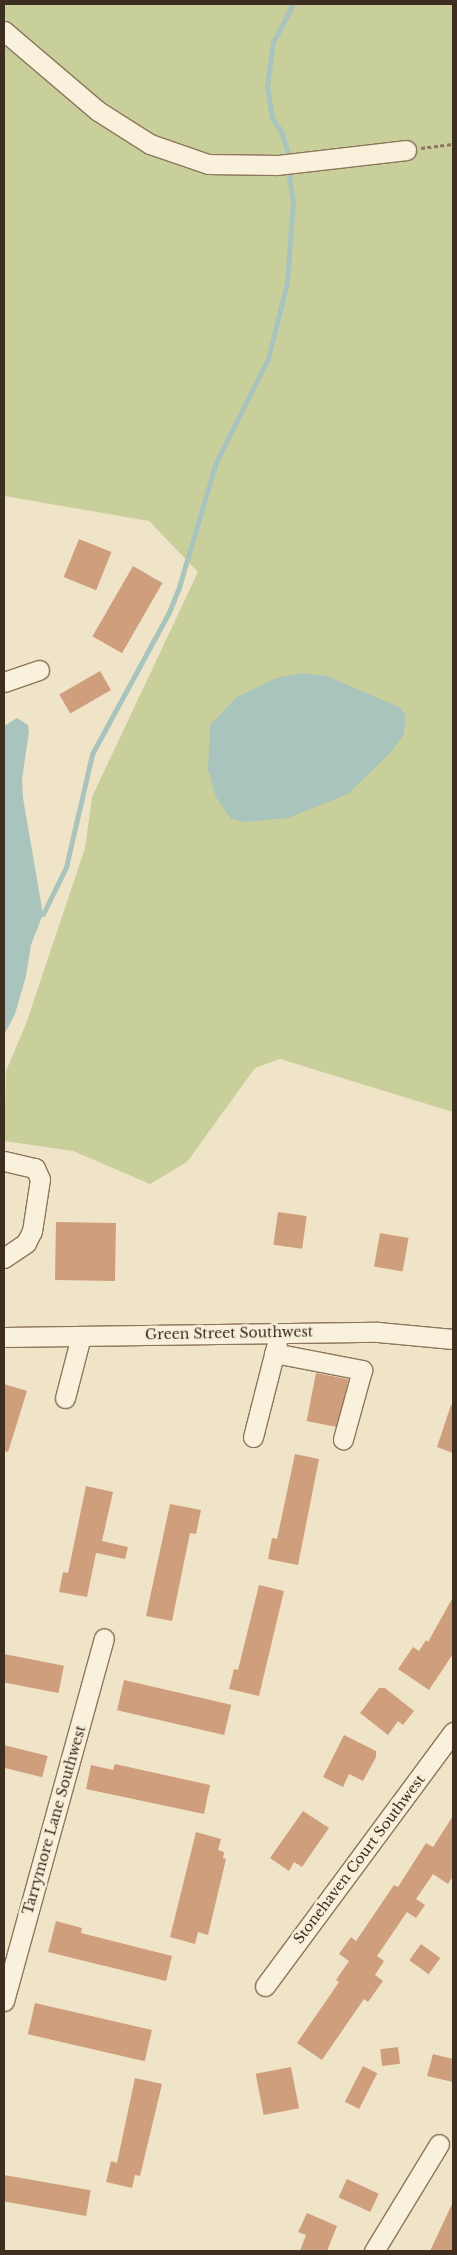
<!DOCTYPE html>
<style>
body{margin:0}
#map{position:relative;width:457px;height:2255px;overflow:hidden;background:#f0e4c8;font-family:"Libre Baskerville",serif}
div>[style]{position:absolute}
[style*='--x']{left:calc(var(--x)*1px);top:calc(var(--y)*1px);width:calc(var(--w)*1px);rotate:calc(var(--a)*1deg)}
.green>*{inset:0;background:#c9cf9b}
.water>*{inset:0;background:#a9c4bc}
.stream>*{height:5px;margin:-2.5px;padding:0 2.5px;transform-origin:2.5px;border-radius:2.5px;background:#a9c4bc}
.building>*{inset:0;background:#cf9f7d;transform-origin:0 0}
.path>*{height:3px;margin-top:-1.5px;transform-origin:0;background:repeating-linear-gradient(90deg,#8d765c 0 4px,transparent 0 6.5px)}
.roads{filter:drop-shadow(1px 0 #8d765c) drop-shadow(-1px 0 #8d765c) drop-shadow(0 1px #8d765c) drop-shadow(0 -1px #8d765c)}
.minor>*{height:19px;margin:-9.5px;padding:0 9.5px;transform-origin:9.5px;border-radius:9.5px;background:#faf1dc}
span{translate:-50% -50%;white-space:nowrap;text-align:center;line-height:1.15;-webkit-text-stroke:5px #f7eed8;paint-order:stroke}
.street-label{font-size:14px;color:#3d2e20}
.frame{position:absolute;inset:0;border:5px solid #3d2e20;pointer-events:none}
</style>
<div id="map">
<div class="green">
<div style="clip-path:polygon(4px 4px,453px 4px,453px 1112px,280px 1059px,255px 1068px,187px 1162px,150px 1184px,73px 1151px,4px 1141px,6px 1071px,26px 1024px,85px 848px,92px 797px,198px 572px,149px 521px,4px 496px)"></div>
</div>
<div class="water">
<div style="clip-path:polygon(302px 673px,327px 676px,399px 707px,406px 715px,404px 734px,391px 752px,348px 794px,288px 818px,245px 822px,231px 819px,216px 797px,208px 770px,210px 725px,237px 697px,276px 678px)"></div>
<div style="clip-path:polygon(17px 718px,28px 725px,29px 732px,22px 779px,23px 798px,43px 914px,31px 945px,26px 976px,15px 1014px,4px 1035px,4px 726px)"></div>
</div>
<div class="stream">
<div style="--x:289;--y:157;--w:27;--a:-107"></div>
<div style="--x:281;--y:131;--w:16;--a:-125"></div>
<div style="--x:272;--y:118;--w:32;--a:-99"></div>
<div style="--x:267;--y:86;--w:44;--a:-82.2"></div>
<div style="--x:273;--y:42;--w:43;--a:-62.2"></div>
<div style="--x:39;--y:913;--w:4;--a:14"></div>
<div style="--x:43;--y:914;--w:52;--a:-63.9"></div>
<div style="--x:66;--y:867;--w:116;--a:-77"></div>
<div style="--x:92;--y:754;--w:162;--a:-61.5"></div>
<div style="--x:169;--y:612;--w:27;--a:-68"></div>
<div style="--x:179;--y:587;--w:130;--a:-73.5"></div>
<div style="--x:216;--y:462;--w:115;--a:-63.2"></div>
<div style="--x:268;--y:359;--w:79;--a:-76.1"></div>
<div style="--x:287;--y:282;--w:81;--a:-85.8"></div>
<div style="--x:293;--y:201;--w:32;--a:-99"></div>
</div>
<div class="building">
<div style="left:79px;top:539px;width:35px;height:41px;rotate:22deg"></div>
<div style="left:133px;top:566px;width:34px;height:81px;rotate:30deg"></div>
<div style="left:100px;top:671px;width:22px;height:47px;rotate:60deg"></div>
<div style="left:278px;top:1212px;width:29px;height:33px;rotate:8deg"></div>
<div style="left:56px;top:1222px;width:60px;height:58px;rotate:1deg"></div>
<div style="left:380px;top:1233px;width:29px;height:34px;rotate:10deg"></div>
<div style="left:316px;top:1373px;width:33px;height:49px;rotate:11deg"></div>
<div style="clip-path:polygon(4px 1384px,27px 1391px,8px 1452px,4px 1451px)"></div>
<div style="clip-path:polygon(451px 1405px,453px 1405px,453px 1453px,437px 1447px)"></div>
<div style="clip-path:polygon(295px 1454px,319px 1459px,298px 1565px,268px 1559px,272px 1538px,277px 1539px)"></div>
<div style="clip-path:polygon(86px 1486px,113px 1492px,102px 1541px,128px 1547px,125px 1559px,96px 1553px,87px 1597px,59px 1592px,63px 1572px,68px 1573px)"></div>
<div style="clip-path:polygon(170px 1504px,201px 1510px,196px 1534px,190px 1533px,172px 1621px,146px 1616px)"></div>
<div style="clip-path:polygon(259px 1585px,284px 1591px,259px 1696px,229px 1689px,234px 1669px,238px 1670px)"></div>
<div style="clip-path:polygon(453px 1597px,453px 1654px,429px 1690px,398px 1669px,413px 1647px,419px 1651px,426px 1640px,428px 1642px)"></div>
<div style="left:4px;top:1654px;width:61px;height:28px;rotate:11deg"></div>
<div style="left:124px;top:1680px;width:110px;height:31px;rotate:13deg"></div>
<div style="clip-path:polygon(379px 1688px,385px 1688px,414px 1711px,403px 1725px,398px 1721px,388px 1735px,360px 1713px)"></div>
<div style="clip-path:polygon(344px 1735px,376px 1751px,376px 1757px,363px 1781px,349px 1774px,343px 1787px,323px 1777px)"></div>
<div style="left:4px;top:1745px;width:45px;height:22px;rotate:14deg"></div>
<div style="clip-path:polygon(115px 1764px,210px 1785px,204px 1814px,86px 1789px,91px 1765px,113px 1770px)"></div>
<div style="clip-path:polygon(303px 1811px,329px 1828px,302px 1867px,294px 1862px,289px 1871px,270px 1858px)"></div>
<div style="clip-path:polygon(453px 1816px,453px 1876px,448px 1884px,433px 1874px,416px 1899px,425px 1905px,416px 1918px,407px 1912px,377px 1956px,384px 1961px,375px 1975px,383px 1981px,368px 2002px,364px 1999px,322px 2060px,297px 2043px,339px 1982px,336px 1980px,349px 1961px,339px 1954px,351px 1937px,356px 1941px,394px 1885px,398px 1887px,426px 1843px,433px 1847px)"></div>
<div style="clip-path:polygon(196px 1832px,221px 1839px,218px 1850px,224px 1852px,223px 1858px,226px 1859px,208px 1935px,198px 1932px,195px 1944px,170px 1937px)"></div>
<div style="clip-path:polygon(56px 1921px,82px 1928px,81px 1933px,172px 1956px,166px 1981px,48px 1952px)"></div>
<div style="left:421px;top:1944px;width:24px;height:20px;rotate:36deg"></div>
<div style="left:35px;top:2003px;width:120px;height:32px;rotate:13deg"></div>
<div style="left:398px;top:2047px;width:17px;height:18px;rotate:83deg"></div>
<div style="clip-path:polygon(433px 2054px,453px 2059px,453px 2082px,427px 2076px)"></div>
<div style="left:363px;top:2066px;width:16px;height:40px;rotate:27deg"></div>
<div style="left:291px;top:2067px;width:42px;height:36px;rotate:79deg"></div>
<div style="clip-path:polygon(135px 2078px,162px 2084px,140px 2176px,135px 2175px,132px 2188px,106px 2182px,111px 2161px,117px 2163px)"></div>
<div style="left:4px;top:2175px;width:88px;height:26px;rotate:10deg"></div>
<div style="left:347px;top:2179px;width:35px;height:20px;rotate:25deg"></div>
<div style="clip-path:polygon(453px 2202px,453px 2251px,430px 2251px)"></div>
<div style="clip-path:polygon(307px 2213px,337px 2226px,327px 2251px,300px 2251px,306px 2235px,298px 2232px)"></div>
</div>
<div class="path">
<div style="--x:421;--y:148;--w:32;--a:-7"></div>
</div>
<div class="roads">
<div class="minor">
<div style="--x:4;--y:31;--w:123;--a:40.4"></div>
<div style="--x:98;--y:111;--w:62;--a:32.4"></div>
<div style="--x:150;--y:144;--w:61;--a:19"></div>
<div style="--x:208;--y:164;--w:69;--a:0.8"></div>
<div style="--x:277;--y:165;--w:130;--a:-6.6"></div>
<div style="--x:4;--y:682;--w:37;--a:-19"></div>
<div style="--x:4;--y:1161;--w:32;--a:13"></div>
<div style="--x:35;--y:1168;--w:12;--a:66"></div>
<div style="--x:40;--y:1179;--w:53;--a:98.7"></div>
<div style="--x:32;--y:1231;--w:13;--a:117"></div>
<div style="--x:26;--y:1243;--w:27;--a:146"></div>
<div style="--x:4;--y:1337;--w:374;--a:-0.8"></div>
<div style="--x:378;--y:1332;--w:75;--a:5.3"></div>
<div style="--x:274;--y:1353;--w:90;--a:10.9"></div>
<div style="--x:362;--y:1370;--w:72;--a:105.4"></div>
<div style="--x:65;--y:1398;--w:64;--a:-75.5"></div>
<div style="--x:253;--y:1437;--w:97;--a:-75.7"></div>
<div style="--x:265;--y:1986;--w:316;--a:-53.5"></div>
<div style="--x:4;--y:2001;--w:376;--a:-74.6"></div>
<div style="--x:374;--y:2251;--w:125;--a:-58.7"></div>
</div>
</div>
<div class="street-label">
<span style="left:229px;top:1333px;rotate:-1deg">Green Street Southwest</span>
<span style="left:54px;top:1820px;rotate:-74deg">Tarrymore Lane Southwest</span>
<span style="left:359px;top:1859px;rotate:-53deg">Stonehaven Court Southwest</span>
</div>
<div class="frame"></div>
</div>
